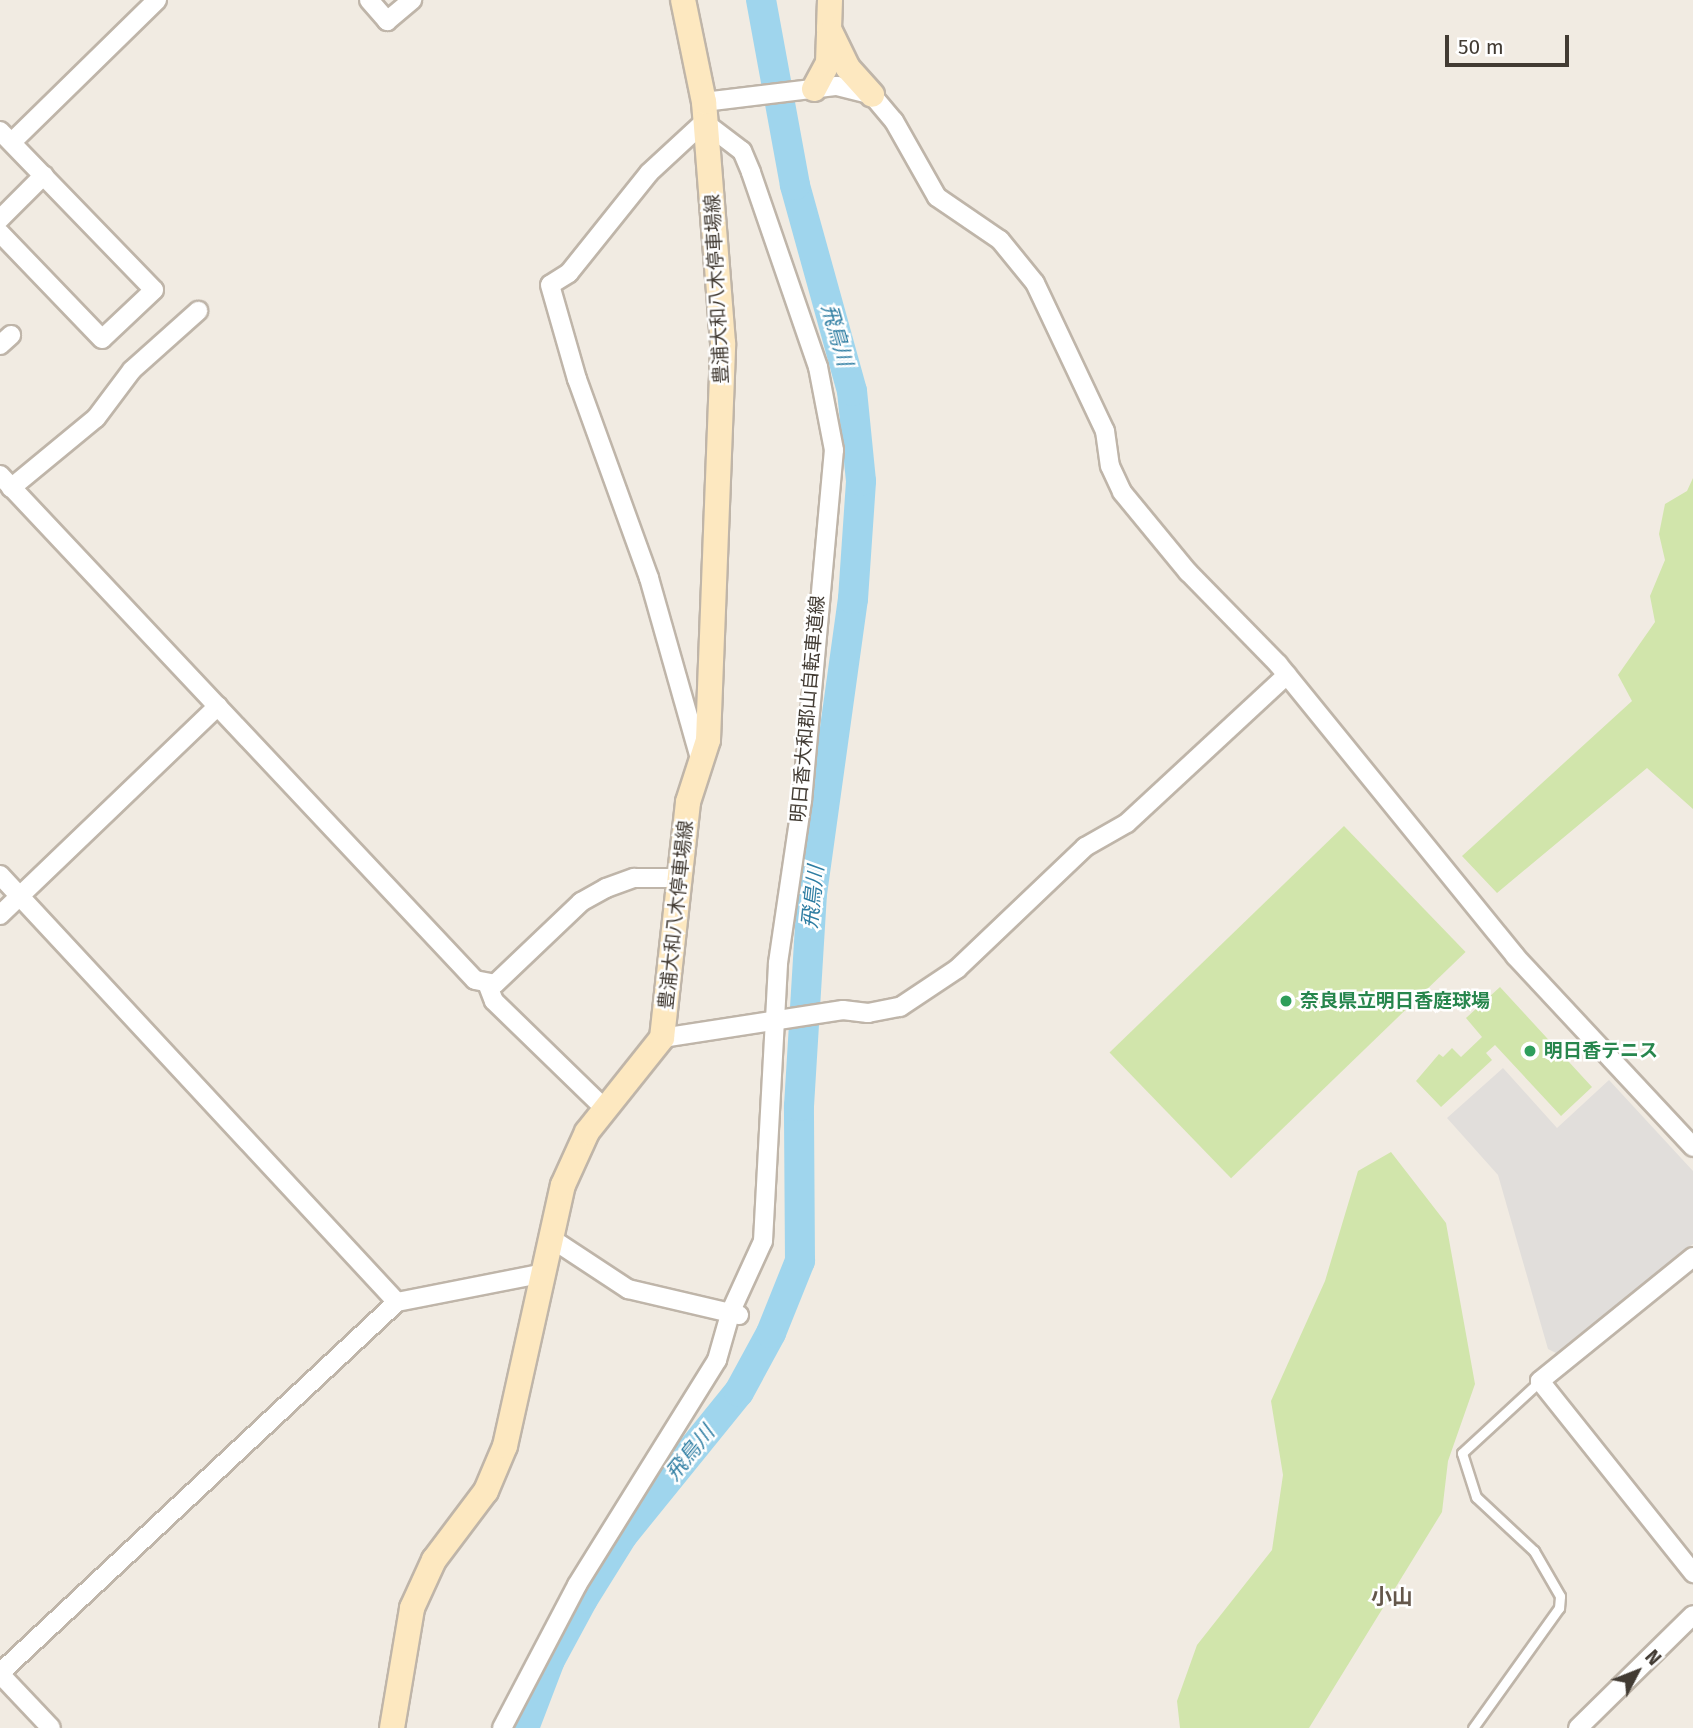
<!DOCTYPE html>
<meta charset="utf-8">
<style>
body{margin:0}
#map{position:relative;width:1693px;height:1728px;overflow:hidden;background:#f1ebe2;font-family:"Fira Sans","Noto Sans JP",sans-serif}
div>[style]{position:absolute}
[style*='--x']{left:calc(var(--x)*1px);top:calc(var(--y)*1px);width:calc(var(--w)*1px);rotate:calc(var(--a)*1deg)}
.green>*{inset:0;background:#d1e5ab;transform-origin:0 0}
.parking>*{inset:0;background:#e1dedb}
.river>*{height:30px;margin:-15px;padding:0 15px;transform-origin:15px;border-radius:15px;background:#9fd5ed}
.roads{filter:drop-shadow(2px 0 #bfb5a9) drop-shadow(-2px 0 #bfb5a9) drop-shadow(0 2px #bfb5a9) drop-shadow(0 -2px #bfb5a9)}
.lane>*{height:9px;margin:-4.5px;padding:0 4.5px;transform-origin:4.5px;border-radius:4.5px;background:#fff}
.street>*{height:18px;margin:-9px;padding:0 9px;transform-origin:9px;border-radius:9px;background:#fff}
.secondary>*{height:24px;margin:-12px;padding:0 12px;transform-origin:12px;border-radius:12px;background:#fde8c0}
.dots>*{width:19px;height:19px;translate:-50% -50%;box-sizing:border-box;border:4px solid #fff;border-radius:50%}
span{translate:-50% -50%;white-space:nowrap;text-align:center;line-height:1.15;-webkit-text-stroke:5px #fff;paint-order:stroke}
.street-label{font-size:19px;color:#423b33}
.leisure-label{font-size:19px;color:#27864d;font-weight:700}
.left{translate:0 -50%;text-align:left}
.water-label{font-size:21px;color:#2e7da2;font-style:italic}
.neighbourhood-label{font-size:21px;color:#64574b;font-weight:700}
.north{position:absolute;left:1602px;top:1637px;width:70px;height:70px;-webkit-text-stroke:5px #fff;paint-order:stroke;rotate:48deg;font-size:19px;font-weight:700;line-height:28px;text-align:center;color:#423b33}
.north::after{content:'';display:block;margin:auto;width:24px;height:32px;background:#423b33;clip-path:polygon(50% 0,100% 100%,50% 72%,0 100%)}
.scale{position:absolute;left:1445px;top:35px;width:124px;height:32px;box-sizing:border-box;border:4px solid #423b33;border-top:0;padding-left:9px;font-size:21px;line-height:24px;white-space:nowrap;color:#423b33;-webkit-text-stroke:5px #fff;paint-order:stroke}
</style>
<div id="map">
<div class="green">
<div style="clip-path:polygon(1693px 478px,1693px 809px,1647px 768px,1497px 893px,1462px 856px,1632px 701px,1618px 675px,1655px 622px,1650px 596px,1665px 560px,1659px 534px,1665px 504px,1687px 491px)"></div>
<div style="left:1344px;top:826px;width:175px;height:326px;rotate:46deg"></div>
<div style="clip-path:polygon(1500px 987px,1592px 1087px,1561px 1116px,1495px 1045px,1486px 1053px,1492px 1060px,1441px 1107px,1416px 1081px,1439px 1054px,1443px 1057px,1452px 1048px,1461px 1057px,1482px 1037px,1466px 1018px)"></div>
<div style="clip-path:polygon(1391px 1152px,1446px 1223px,1475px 1384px,1448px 1461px,1442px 1512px,1309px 1728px,1180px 1728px,1177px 1701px,1197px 1645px,1272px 1550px,1283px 1475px,1271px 1401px,1325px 1281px,1358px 1171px)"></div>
</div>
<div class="parking">
<div style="clip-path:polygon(1503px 1068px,1557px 1128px,1609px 1080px,1693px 1171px,1693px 1244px,1556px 1353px,1548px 1349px,1498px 1175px,1447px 1118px)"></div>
</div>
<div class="river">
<div style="--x:524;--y:1728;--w:73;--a:-69.1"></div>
<div style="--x:550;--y:1660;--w:69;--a:-61.6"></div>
<div style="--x:583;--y:1599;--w:75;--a:-58"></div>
<div style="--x:623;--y:1535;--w:184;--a:-51"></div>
<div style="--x:739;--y:1392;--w:67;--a:-61.5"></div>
<div style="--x:771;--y:1333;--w:78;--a:-68.1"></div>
<div style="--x:800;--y:1261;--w:155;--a:-90.4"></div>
<div style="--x:799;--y:1106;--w:212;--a:-86.5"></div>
<div style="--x:812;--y:894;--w:298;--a:-82.1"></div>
<div style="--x:853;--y:599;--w:118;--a:-86.1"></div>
<div style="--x:861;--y:481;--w:90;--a:-95.7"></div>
<div style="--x:852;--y:391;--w:214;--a:-105.5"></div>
<div style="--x:795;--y:185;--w:188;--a:-100.4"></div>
</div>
<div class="roads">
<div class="lane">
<div style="--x:1473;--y:1728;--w:148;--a:-54.4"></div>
<div style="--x:1559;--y:1608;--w:12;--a:-85"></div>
<div style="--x:1560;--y:1596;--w:52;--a:-120"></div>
<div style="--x:1534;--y:1551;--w:79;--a:-137"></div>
<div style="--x:1476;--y:1497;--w:46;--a:-107.7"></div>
<div style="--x:1462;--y:1453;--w:106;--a:-42.7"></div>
</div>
<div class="street">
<div style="--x:369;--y:0;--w:28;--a:49"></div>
<div style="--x:387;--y:21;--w:33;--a:-40"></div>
<div style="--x:704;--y:102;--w:134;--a:-6.9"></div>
<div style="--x:837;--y:86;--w:36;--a:14"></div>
<div style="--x:872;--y:95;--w:34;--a:50"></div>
<div style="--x:894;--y:121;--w:87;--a:60.5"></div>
<div style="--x:937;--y:197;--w:76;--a:34.3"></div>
<div style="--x:1000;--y:240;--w:55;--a:50.9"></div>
<div style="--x:1035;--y:283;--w:164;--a:64.7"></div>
<div style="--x:1105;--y:431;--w:35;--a:82"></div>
<div style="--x:1110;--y:466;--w:29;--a:65"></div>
<div style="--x:1122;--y:492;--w:104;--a:50.5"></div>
<div style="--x:1188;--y:572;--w:129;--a:45.6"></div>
<div style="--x:1278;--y:664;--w:376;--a:50.9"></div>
<div style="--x:1515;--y:956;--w:261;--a:47"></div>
<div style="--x:0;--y:131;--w:221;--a:45.9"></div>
<div style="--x:154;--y:290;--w:71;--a:136.7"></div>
<div style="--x:102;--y:339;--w:147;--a:-133.9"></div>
<div style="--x:12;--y:142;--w:203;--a:-44.4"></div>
<div style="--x:0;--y:219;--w:62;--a:-45"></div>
<div style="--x:0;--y:345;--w:15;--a:-42"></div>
<div style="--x:0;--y:475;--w:693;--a:46.75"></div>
<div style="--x:475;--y:980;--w:20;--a:11"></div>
<div style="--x:495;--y:984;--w:119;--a:-43.6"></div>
<div style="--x:581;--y:902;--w:29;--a:-29"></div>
<div style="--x:606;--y:888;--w:30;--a:-20"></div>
<div style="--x:634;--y:878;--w:43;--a:0"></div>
<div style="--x:11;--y:488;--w:110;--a:-39.5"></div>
<div style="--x:96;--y:418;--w:60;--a:-53.1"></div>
<div style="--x:132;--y:370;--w:89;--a:-41.8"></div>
<div style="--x:0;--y:875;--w:583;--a:47.09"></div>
<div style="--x:0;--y:915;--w:302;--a:-43.8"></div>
<div style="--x:487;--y:983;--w:19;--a:69"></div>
<div style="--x:494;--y:1001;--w:153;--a:44.2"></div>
<div style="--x:662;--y:1038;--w:183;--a:-8.8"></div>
<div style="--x:843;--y:1010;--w:25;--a:7"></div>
<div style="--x:868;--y:1013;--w:33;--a:-11"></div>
<div style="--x:900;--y:1007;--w:69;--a:-33.7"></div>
<div style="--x:957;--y:969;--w:177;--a:-43.6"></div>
<div style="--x:1085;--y:847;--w:48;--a:-29.7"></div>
<div style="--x:1127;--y:823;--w:218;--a:-42.8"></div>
<div style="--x:549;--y:1237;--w:95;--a:33.4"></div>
<div style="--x:628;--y:1289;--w:114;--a:13.2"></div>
<div style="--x:1693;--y:1257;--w:197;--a:141"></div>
<div style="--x:1540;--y:1381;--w:246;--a:51.4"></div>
<div style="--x:0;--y:1673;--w:543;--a:-43.06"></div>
<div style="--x:397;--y:1302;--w:146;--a:-11.1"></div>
<div style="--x:0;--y:1674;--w:74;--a:46.6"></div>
<div style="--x:502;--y:1728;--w:161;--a:-62.3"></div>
<div style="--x:577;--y:1585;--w:265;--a:-58.1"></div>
<div style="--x:717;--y:1360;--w:51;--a:-74.1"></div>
<div style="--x:731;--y:1311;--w:77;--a:-65.4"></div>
<div style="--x:763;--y:1241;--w:278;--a:-86.9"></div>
<div style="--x:778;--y:963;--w:164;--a:-81.6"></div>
<div style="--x:802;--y:801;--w:352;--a:-84.8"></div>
<div style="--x:834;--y:450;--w:85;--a:-100.9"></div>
<div style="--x:818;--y:367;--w:206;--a:-109"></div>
<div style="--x:751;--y:172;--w:23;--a:-113"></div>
<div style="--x:742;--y:151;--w:48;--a:-142.7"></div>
<div style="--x:704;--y:122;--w:75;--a:137.2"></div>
<div style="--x:649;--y:173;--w:128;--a:128.7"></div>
<div style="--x:569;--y:273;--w:22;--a:148"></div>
<div style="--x:550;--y:285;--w:98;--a:74"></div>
<div style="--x:577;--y:379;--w:212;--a:70.1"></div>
<div style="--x:649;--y:578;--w:191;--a:74.2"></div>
<div style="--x:1578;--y:1728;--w:161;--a:-44.5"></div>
</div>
<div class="secondary">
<div style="--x:830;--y:0;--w:29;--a:92"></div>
<div style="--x:829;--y:29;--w:43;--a:64"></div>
<div style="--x:848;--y:68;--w:36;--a:48"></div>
<div style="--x:814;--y:89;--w:30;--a:-62"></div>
<div style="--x:828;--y:63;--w:29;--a:-88"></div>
<div style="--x:392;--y:1728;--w:122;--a:-80.5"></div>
<div style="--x:412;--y:1608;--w:53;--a:-65.4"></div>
<div style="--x:434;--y:1560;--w:86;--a:-53"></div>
<div style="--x:486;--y:1491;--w:49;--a:-67.1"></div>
<div style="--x:505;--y:1446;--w:267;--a:-77.5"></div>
<div style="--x:563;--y:1185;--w:58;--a:-65.6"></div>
<div style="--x:587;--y:1132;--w:120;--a:-51.4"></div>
<div style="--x:662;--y:1038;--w:237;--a:-83.7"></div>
<div style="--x:688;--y:802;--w:65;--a:-72.1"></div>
<div style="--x:708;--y:740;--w:397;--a:-87.8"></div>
<div style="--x:723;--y:343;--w:242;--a:-94.5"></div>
<div style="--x:704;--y:102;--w:104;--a:-101.6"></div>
</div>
</div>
<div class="dots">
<div style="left:1286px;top:1001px;background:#2e9e5b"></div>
<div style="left:1530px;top:1051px;background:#2e9e5b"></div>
</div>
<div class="street-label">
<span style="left:717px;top:289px;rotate:-93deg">豊浦大和八木停車場線</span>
<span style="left:808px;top:709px;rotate:-85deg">明日香大和郡山自転車道線</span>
<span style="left:676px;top:915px;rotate:-84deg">豊浦大和八木停車場線</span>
</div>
<div class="leisure-label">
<span class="left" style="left:1300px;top:1001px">奈良県立明日香庭球場</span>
<span class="left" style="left:1544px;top:1051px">明日香テニス</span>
</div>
<div class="water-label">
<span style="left:837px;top:335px;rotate:74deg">飛鳥川</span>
<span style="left:813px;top:897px;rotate:-84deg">飛鳥川</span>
<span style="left:690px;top:1453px;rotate:-51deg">飛鳥川</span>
</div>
<div class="neighbourhood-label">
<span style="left:1392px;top:1597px">小山</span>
</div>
<div class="north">N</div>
<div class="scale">50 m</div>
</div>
